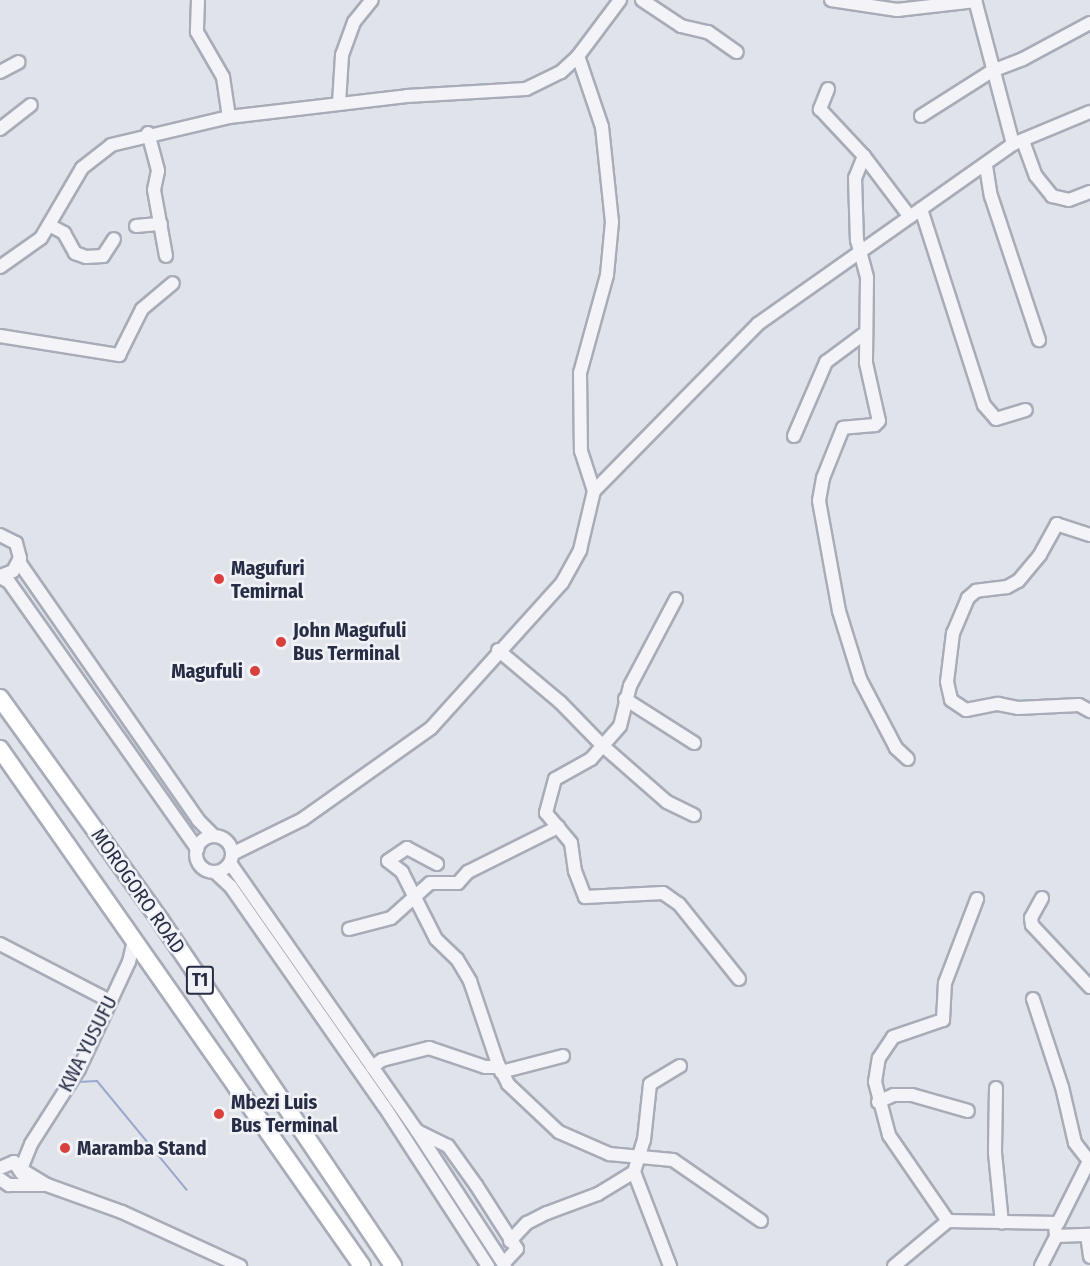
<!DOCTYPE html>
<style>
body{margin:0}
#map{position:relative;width:1090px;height:1266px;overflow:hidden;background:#e0e3ea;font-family:"Fira Sans Condensed",sans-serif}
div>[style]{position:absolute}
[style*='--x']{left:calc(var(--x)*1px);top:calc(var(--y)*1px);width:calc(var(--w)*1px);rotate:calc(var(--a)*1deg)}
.stream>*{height:2px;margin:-1px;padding:0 1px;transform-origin:1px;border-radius:1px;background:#99a9cd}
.roads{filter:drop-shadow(2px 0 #a8acb8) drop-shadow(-2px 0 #a8acb8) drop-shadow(0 2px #a8acb8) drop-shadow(0 -2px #a8acb8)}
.minor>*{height:12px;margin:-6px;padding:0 6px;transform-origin:6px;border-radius:6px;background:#f4f4f8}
.minor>.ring{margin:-6px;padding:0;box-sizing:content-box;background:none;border:12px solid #f4f4f8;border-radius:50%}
.highway>*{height:16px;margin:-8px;padding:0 8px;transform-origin:8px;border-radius:8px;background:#fff}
.dots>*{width:16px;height:16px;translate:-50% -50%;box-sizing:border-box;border:3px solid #f0f2f8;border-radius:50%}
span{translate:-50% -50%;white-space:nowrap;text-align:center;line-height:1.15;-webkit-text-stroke:5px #f0f2f8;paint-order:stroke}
.shield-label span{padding:2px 4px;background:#f0f2f8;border:2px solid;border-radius:4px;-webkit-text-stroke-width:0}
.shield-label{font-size:18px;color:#272d44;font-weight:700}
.poi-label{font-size:20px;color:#272d44;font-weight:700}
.left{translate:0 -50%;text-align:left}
.right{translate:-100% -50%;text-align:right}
.street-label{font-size:20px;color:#272d44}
</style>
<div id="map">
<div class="stream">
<div style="--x:78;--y:1082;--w:19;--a:-3"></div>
<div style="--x:97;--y:1081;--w:141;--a:50.5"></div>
<div style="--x:71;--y:1188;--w:28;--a:19"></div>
<div style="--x:136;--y:1212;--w:15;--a:20"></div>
<div style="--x:932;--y:1227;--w:11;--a:-52"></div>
</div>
<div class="roads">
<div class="minor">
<div style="--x:198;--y:0;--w:32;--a:92"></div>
<div style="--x:197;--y:32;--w:52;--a:60"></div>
<div style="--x:223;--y:77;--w:40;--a:81.5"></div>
<div style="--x:642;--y:0;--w:47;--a:33.7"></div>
<div style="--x:681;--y:26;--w:28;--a:13"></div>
<div style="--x:708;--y:32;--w:35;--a:35"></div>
<div style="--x:831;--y:0;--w:67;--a:8.6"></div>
<div style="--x:897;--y:10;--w:79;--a:-6.6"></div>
<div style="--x:975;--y:0;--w:149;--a:75.2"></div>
<div style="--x:578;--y:56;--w:75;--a:71.3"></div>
<div style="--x:602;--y:127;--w:96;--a:84"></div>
<div style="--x:612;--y:222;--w:53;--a:95.4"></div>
<div style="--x:607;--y:275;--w:102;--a:105.4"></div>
<div style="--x:580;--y:373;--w:78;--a:89.3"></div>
<div style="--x:581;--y:451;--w:42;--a:72"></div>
<div style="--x:0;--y:72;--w:21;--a:-28"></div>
<div style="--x:828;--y:89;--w:22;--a:112"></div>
<div style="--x:820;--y:109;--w:64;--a:46.9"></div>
<div style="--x:864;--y:156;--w:76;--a:53"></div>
<div style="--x:339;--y:103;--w:48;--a:-86.4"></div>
<div style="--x:342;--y:55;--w:35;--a:-70"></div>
<div style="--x:354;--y:22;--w:28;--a:-51"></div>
<div style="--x:921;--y:116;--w:84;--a:-32.4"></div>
<div style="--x:992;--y:71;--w:33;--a:-21"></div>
<div style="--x:1023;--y:59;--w:76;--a:-28.2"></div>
<div style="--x:0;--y:129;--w:39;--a:-38"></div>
<div style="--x:148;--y:133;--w:39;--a:75"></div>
<div style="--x:158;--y:171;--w:19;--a:102"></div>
<div style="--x:154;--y:190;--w:67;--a:79.7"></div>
<div style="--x:1023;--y:141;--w:37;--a:70"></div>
<div style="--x:1036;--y:176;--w:26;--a:51"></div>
<div style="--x:1052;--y:196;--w:17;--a:13"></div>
<div style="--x:1069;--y:200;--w:22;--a:-21"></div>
<div style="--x:864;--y:156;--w:24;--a:112"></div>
<div style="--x:855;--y:178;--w:62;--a:88.2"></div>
<div style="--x:857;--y:240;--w:39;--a:75"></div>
<div style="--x:867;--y:278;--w:85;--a:90.7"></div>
<div style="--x:866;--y:363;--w:59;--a:77.4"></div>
<div style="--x:879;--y:421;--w:6;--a:135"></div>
<div style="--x:875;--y:425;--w:32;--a:175"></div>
<div style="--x:843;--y:428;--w:54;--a:111.8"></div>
<div style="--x:823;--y:478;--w:23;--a:100"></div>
<div style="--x:819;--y:501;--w:112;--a:79.7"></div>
<div style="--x:839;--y:611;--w:71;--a:72.8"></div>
<div style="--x:860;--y:679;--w:78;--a:62.4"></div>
<div style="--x:896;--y:748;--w:16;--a:43"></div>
<div style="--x:986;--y:166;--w:30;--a:81"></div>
<div style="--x:991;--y:196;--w:152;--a:71.6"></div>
<div style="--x:921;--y:209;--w:206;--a:72.2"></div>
<div style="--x:984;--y:405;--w:18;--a:49"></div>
<div style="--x:996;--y:419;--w:31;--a:-17"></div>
<div style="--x:51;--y:226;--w:15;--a:28"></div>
<div style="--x:64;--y:233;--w:23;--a:61"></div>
<div style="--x:75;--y:253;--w:12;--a:20"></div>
<div style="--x:86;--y:257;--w:17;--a:-3"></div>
<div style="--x:103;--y:256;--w:20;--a:-57"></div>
<div style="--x:136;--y:226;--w:25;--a:-5"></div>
<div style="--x:0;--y:267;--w:50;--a:-35.3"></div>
<div style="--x:41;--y:238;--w:81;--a:-59.6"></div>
<div style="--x:82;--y:168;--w:37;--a:-38"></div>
<div style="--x:111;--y:145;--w:121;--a:-13.3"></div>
<div style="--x:229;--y:117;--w:179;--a:-6.7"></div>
<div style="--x:407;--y:96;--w:119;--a:-3.4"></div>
<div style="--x:526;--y:89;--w:39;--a:-26"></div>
<div style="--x:561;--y:72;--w:23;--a:-43"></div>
<div style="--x:578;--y:56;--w:70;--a:-53.1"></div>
<div style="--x:0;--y:336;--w:121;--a:9.1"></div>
<div style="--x:119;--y:355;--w:51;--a:-63.4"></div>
<div style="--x:142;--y:309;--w:40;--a:-40"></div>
<div style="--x:794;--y:436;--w:81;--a:-66.6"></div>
<div style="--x:826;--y:362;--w:49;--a:-36.6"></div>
<div style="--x:0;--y:535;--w:18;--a:27"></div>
<div style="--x:16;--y:543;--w:16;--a:75"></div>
<div style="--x:20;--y:558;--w:15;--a:118"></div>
<div style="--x:13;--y:571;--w:14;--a:159"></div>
<div style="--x:1090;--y:535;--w:35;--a:-162"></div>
<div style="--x:1057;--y:524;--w:35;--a:119"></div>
<div style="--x:1040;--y:555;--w:34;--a:130"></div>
<div style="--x:1018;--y:581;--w:13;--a:151"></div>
<div style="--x:1007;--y:587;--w:31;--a:173"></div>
<div style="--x:976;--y:591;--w:11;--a:139"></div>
<div style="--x:968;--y:598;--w:38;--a:113"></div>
<div style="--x:953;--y:633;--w:49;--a:97"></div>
<div style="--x:947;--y:682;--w:18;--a:77"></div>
<div style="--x:951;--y:700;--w:18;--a:34"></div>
<div style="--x:966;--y:710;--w:33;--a:-11"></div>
<div style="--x:998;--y:704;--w:20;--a:11"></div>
<div style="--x:1018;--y:708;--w:61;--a:-2.8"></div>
<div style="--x:1079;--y:705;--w:13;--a:29"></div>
<div style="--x:19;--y:562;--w:314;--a:55.2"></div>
<div style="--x:198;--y:820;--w:23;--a:45"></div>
<div style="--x:0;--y:577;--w:10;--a:29"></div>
<div style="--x:9;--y:582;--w:327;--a:54.8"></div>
<div style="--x:676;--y:599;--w:98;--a:117.9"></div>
<div style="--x:630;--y:686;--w:41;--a:104"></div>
<div style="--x:620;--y:726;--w:44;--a:131.3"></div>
<div style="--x:591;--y:759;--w:41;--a:150.9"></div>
<div style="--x:555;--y:779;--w:35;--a:105"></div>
<div style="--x:546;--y:813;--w:39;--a:50"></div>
<div style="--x:571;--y:843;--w:28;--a:82"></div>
<div style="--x:575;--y:871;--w:28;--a:69"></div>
<div style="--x:585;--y:897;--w:78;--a:-2.9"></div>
<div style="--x:663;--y:893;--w:19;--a:35"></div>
<div style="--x:679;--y:904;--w:96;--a:51.3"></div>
<div style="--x:498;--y:650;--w:81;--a:40"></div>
<div style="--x:560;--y:702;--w:62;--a:45.7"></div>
<div style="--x:603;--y:746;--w:85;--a:41.2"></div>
<div style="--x:667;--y:802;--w:30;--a:26"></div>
<div style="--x:625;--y:699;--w:82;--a:32.5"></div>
<div class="ring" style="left:196px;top:836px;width:24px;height:24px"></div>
<div style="--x:232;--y:854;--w:79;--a:-26.2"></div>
<div style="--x:303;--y:819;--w:157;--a:-35.4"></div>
<div style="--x:431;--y:728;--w:195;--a:-47.9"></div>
<div style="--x:562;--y:583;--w:38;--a:-61"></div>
<div style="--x:580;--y:550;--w:61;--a:-76.7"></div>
<div style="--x:594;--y:491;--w:234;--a:-45.5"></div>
<div style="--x:758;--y:324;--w:312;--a:-35.2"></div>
<div style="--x:1013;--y:144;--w:83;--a:-22.6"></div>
<div style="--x:230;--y:863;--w:327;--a:55.1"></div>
<div style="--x:417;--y:1131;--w:161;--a:56.9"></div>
<div style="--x:437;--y:864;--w:34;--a:-152"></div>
<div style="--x:407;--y:848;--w:23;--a:146"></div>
<div style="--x:388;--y:861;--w:18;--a:38"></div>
<div style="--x:402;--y:872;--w:75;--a:63.1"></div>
<div style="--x:436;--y:939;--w:29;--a:44"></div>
<div style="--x:457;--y:959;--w:26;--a:59"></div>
<div style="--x:470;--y:981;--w:88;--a:71.4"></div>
<div style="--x:498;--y:1064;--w:22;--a:63"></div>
<div style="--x:508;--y:1084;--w:70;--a:43.3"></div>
<div style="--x:559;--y:1132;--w:55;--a:23.7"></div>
<div style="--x:609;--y:1154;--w:64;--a:5.4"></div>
<div style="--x:673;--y:1160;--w:107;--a:34.7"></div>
<div style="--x:215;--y:872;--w:22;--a:43"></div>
<div style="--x:231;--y:887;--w:267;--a:55.1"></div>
<div style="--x:384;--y:1106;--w:191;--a:57"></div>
<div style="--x:1042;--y:898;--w:23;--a:119"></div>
<div style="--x:1031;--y:918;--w:7;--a:82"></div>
<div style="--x:1032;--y:925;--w:85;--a:46.9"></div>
<div style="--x:349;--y:929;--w:43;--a:-14.7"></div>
<div style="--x:391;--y:918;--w:52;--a:-41.9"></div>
<div style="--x:430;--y:883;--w:28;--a:0"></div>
<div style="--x:458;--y:883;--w:15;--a:-48"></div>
<div style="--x:468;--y:872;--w:101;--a:-26.6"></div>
<div style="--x:0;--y:944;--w:124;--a:27.4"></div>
<div style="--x:1033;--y:999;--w:93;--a:71.8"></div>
<div style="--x:1062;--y:1087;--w:57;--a:76.9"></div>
<div style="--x:1075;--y:1143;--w:23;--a:52"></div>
<div style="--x:372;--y:1067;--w:12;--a:-35"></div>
<div style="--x:382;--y:1060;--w:49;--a:-14.3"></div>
<div style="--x:429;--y:1048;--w:59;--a:18.7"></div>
<div style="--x:485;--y:1067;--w:14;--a:0"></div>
<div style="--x:501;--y:1072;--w:64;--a:-14.5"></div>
<div style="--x:996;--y:1088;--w:65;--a:90.9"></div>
<div style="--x:995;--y:1153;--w:70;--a:84.3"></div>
<div style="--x:878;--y:1102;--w:17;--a:-24"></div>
<div style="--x:894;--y:1095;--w:18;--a:0"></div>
<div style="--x:912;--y:1095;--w:58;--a:15.9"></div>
<div style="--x:417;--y:1131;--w:34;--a:26"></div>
<div style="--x:448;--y:1146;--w:48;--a:54.3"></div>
<div style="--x:476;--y:1185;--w:76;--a:57.4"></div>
<div style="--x:517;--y:1249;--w:19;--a:133"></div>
<div style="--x:0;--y:1168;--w:15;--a:-23"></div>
<div style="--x:14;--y:1162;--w:14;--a:56"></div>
<div style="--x:21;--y:1169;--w:27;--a:-68"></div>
<div style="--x:31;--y:1144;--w:89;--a:-57.4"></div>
<div style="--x:79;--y:1069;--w:118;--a:-65"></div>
<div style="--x:129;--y:962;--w:23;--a:-77"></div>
<div style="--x:22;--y:1170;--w:29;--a:31"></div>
<div style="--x:47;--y:1185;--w:80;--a:19.8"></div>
<div style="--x:122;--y:1212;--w:130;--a:24.6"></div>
<div style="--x:634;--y:1172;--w:101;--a:69"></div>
<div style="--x:0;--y:1179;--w:11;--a:34"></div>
<div style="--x:9;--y:1185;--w:37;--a:0"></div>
<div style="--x:948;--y:1221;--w:104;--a:-124.5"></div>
<div style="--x:889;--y:1135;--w:55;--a:-104.8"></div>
<div style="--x:875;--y:1082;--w:24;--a:-81"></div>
<div style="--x:879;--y:1058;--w:25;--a:-56"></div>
<div style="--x:893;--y:1037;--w:53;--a:-18.8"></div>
<div style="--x:943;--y:1020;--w:37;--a:-87"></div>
<div style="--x:945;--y:983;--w:90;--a:-69.1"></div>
<div style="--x:1087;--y:1235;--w:22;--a:82"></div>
<div style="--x:1056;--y:1236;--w:34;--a:-2"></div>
<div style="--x:510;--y:1241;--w:25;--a:-47"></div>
<div style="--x:527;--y:1223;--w:22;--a:-27"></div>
<div style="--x:547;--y:1213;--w:54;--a:-20.4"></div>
<div style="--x:598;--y:1194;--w:42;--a:-31.4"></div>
<div style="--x:634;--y:1172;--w:34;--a:-73"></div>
<div style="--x:644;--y:1140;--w:56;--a:-83.9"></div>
<div style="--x:650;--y:1084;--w:35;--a:-31"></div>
<div style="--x:894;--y:1266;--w:70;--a:-39.8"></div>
<div style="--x:948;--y:1221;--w:110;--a:1"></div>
<div style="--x:1058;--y:1223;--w:72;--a:-63.4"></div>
<div style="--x:1041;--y:1266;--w:34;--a:-63"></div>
<div style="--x:1056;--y:1236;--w:12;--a:-95"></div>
</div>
<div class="highway">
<div style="--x:0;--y:698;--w:274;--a:54.2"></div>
<div style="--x:160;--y:920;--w:417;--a:56"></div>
<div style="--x:0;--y:749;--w:631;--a:55"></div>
</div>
</div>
<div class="dots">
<div style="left:219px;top:579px;background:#d9403c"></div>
<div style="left:281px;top:642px;background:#d9403c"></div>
<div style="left:255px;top:671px;background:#d9403c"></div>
<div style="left:219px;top:1114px;background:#d9403c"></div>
<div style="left:65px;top:1148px;background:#d9403c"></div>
</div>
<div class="shield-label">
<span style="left:200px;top:980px">T1</span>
</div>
<div class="poi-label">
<span class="left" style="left:231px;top:580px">Magufuri<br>Temirnal</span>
<span class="left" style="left:293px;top:642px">John Magufuli<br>Bus Terminal</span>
<span class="right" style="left:243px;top:671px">Magufuli</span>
<span class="left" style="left:231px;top:1114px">Mbezi Luis<br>Bus Terminal</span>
<span class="left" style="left:77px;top:1148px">Maramba Stand</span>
</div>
<div class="street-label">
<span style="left:138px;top:891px;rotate:55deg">MOROGORO ROAD</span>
<span style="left:88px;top:1044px;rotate:-63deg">KWA YUSUFU</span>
</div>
</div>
